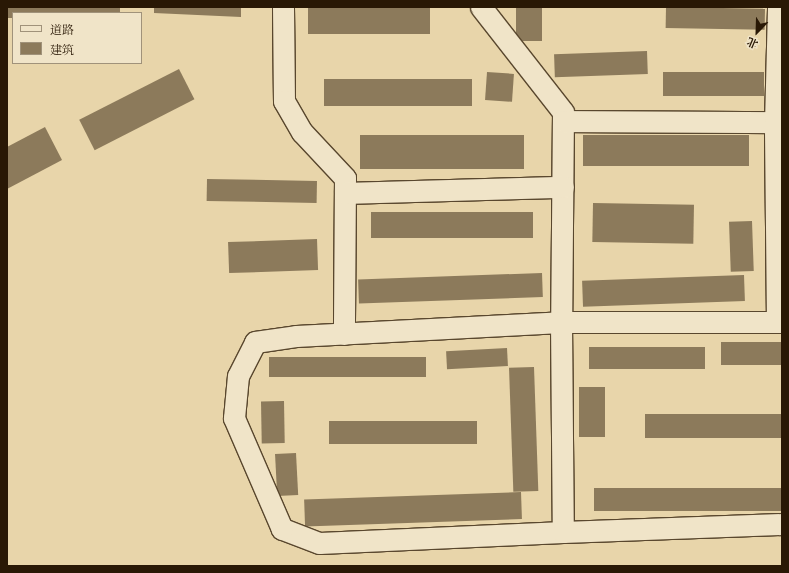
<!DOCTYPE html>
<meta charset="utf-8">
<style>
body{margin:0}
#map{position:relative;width:789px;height:573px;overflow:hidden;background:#e8d5aa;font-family:"Libre Caslon Text","Noto Serif SC",serif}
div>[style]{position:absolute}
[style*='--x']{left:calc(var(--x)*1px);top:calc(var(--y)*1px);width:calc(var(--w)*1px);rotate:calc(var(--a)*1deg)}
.building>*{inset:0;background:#8c7a5b;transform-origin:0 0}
.roads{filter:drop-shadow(1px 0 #59472e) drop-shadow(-1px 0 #59472e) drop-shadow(0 1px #59472e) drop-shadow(0 -1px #59472e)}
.minor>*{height:21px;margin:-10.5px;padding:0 10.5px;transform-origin:10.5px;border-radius:10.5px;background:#f0e4c8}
span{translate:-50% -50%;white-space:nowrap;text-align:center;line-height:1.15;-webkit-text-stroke:3px #f0e4c8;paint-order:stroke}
.frame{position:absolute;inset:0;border:8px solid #291805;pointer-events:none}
.legend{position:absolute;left:12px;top:12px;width:130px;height:52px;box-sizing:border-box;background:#f0e4c8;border:1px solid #a0927a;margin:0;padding:5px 7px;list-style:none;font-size:12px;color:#291805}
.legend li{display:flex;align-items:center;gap:8px;height:20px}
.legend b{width:20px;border:1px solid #a0927a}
.north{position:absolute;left:737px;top:12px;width:40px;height:40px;-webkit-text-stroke:3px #f0e4c8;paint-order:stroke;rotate:203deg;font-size:11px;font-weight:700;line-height:16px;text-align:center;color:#291805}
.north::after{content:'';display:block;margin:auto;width:14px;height:18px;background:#291805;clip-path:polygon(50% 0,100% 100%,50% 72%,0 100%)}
</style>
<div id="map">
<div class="building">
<div style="clip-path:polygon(8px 7px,120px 7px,120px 13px,13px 13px,13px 18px,8px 18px)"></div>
<div style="clip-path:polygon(154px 7px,241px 7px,241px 17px,154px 13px)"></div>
<div style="left:308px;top:7px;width:122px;height:27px"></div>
<div style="left:516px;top:7px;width:26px;height:34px"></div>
<div style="left:666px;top:7px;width:99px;height:21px;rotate:1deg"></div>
<div style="left:647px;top:51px;width:23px;height:93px;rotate:88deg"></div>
<div style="left:179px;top:69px;width:34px;height:112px;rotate:63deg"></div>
<div style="left:487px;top:72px;width:27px;height:28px;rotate:4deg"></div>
<div style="left:663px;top:72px;width:101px;height:24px"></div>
<div style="left:472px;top:79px;width:27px;height:148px;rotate:90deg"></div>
<div style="clip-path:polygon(45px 127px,62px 160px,7px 189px,7px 147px)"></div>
<div style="left:360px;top:135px;width:164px;height:34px"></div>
<div style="left:749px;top:135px;width:31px;height:166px;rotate:90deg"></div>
<div style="left:207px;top:179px;width:110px;height:22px;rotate:1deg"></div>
<div style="left:593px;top:203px;width:101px;height:39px;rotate:1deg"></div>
<div style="left:533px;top:212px;width:26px;height:162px;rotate:90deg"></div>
<div style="left:752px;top:221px;width:50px;height:23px;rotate:88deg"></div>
<div style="left:317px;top:239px;width:31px;height:89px;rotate:88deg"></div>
<div style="left:542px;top:273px;width:24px;height:184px;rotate:88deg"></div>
<div style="left:744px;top:275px;width:26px;height:162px;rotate:88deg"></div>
<div style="left:782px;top:342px;width:23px;height:61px;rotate:90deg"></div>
<div style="left:589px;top:347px;width:116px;height:22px"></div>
<div style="left:507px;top:348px;width:18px;height:61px;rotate:87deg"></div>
<div style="left:269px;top:357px;width:157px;height:20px"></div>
<div style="left:534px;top:367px;width:124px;height:25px;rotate:88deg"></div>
<div style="left:579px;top:387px;width:26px;height:50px"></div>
<div style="left:284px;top:401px;width:42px;height:23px;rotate:89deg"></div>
<div style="left:782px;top:414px;width:24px;height:137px;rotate:90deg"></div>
<div style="left:477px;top:421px;width:23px;height:148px;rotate:90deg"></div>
<div style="left:296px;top:453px;width:42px;height:21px;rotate:87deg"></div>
<div style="left:782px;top:488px;width:23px;height:188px;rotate:90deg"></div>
<div style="left:521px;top:492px;width:27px;height:217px;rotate:88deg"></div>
</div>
<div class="roads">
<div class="minor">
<div style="--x:283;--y:7;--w:94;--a:89.4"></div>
<div style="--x:284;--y:101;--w:36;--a:60"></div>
<div style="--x:302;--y:132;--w:63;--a:46.9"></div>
<div style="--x:345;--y:178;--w:156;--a:90.4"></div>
<div style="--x:481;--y:7;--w:133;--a:52"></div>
<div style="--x:563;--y:112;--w:210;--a:90.5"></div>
<div style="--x:561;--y:322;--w:210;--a:89.5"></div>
<div style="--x:563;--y:532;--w:244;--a:177.4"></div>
<div style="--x:319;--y:543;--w:40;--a:-159"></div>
<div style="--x:282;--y:529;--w:121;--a:-113.4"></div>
<div style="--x:234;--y:418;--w:42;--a:-84.6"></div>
<div style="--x:238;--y:376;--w:38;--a:-63"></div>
<div style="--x:255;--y:342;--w:41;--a:-8.3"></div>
<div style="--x:296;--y:336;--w:265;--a:-3"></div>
<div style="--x:561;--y:322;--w:221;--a:0"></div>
<div style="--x:563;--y:121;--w:219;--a:0.3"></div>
<div style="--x:345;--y:193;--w:218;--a:-1.6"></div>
<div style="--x:777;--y:322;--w:199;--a:-90.6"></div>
<div style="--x:775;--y:123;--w:116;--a:-88.5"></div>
<div style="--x:563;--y:532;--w:219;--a:-2.1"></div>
</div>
</div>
<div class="frame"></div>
<ul class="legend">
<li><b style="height:5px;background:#f0e4c8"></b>道路</li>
<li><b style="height:11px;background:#8c7a5b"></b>建筑</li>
</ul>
<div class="north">北</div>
</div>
